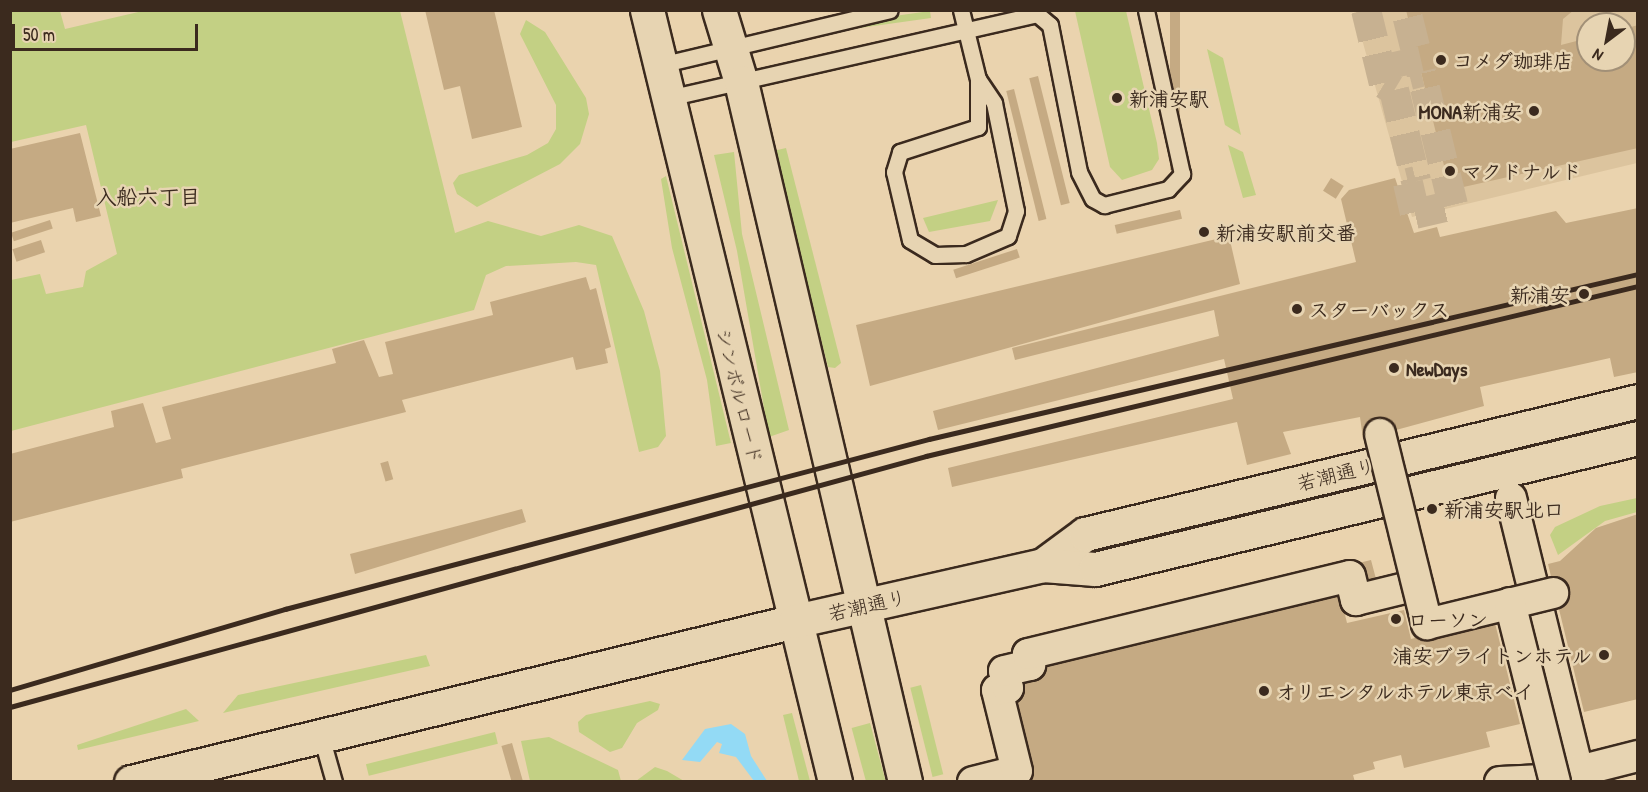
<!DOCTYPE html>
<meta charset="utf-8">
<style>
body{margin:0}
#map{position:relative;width:1648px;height:792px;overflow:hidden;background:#ead3ae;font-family:"Patrick Hand","Klee One",sans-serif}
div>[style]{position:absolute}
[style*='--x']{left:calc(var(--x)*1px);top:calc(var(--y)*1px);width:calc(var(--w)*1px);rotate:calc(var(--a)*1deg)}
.built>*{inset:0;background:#dcc49e}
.green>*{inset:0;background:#c3d084;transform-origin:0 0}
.water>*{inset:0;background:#93daf5}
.building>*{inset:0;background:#c5aa83;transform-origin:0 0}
.street-tunnel>*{height:30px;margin-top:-15px;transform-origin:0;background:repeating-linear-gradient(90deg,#c7b191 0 30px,transparent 0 45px)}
.roads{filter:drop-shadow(2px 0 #3b2a1e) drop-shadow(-2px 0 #3b2a1e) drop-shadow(0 2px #3b2a1e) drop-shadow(0 -2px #3b2a1e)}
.lane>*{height:15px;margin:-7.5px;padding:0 7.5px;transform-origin:7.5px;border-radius:7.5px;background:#e7d4b2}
.street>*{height:30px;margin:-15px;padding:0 15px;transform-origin:15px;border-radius:15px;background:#e7d4b2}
.secondary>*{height:33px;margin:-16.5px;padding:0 16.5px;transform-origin:16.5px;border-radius:16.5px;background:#e7d4b2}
.rail>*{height:4.5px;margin:-2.25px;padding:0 2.25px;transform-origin:2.25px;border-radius:2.25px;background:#3b2a1e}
.bridges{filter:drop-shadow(2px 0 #3b2a1e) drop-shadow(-2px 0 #3b2a1e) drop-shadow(0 2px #3b2a1e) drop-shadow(0 -2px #3b2a1e)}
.street-bridge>*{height:30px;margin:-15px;padding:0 15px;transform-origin:15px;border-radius:15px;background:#e7d4b2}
.dots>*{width:16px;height:16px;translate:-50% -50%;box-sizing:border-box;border:3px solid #e7d4b2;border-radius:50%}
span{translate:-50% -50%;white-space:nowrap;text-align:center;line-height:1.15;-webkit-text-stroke:5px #e7d4b2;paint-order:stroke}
.poi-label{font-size:20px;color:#3b2a1e;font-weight:700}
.left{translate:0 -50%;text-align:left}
.right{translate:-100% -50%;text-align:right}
.street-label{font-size:20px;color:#3b2a1e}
.neighbourhood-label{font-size:21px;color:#3b2a1e;font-weight:700}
.frame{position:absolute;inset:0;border:12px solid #3b2a1e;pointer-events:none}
.north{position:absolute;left:1576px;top:12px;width:60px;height:60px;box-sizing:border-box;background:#e7d4b2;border:2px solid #a29077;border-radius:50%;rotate:212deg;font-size:16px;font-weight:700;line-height:24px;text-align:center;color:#3b2a1e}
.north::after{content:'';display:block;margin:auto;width:21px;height:27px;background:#3b2a1e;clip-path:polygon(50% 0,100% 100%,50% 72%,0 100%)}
.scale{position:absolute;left:12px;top:24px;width:186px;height:27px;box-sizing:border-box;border:3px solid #3b2a1e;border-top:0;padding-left:8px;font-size:18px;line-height:21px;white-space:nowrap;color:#3b2a1e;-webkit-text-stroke:4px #e7d4b2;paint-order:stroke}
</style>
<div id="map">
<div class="built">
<div style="clip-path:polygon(evenodd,1354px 11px,1637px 11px,1637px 163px,1412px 217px,1354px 11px,1588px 24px,1624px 24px,1624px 60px,1588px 60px,1588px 24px)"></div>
</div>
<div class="green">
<div style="clip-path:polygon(147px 10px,400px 11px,455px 233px,488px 221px,541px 236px,579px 225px,612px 236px,644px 311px,660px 371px,666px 436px,658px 447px,639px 452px,596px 265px,576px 262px,506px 266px,486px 275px,474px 310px,11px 431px,11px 280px,40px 274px,46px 294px,83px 287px,86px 271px,117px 254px,86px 125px,11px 142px,11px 11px,60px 11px,65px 29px)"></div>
<div style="left:930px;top:11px;width:7px;height:146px;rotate:82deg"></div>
<div style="clip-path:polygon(1075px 11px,1126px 11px,1157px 143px,1159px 159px,1152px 170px,1122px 180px,1110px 167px)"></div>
<div style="clip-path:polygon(526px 20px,545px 32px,586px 98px,589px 114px,580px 144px,560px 164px,477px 207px,457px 194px,453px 183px,459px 175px,527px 155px,548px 143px,556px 129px,556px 105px,520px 34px)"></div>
<div style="clip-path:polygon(1207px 49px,1223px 58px,1241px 135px,1225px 125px)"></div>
<div style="clip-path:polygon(1228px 145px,1243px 152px,1256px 195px,1243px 198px)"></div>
<div style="clip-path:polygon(786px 148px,841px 363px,835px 368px,828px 367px,773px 151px)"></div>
<div style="clip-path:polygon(734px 152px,742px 234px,789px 430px,769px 437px,737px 251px,714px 155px)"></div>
<div style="clip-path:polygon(666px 176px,731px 443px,716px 446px,707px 380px,672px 248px,661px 179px)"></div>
<div style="clip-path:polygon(998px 200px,990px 221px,929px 232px,923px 218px)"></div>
<div style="clip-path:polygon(1637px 416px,1637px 426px,1409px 481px,1406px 470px)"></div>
<div style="clip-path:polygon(1382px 477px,1384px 487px,1191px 528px,1189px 523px)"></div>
<div style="clip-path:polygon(1637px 498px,1637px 512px,1605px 521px,1558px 555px,1550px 535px,1555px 527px,1600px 506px)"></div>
<div style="clip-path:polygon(426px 655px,430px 666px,223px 713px,238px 695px)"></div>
<div style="left:921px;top:685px;width:92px;height:11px;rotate:76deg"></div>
<div style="clip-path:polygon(650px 701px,660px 704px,658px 710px,637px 723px,622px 748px,610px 752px,579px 732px,578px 722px,586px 715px)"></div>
<div style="clip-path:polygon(186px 709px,199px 721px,78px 750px,77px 745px)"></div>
<div style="clip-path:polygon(792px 713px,810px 781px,799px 781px,783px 715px)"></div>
<div style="left:870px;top:723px;width:60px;height:19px;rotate:75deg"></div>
<div style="left:495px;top:732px;width:12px;height:133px;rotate:76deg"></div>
<div style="clip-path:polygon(549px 737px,618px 770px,621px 781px,530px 781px,521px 741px)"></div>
<div style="clip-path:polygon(655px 767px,667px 771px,684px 781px,636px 781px)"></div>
</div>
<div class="water">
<div style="clip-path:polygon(731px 724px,745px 734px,751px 756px,767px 781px,754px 781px,736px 757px,719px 753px,722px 744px,717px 742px,700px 762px,682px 760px,705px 729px)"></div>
</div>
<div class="building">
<div style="clip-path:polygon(425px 10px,494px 10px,522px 127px,472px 139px,460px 86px,444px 90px)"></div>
<div style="left:1170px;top:10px;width:10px;height:160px"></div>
<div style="clip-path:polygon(1406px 10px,1574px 10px,1563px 19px,1561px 45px,1588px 38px,1588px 60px,1624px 60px,1624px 29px,1638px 25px,1638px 148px,1450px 190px,1421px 72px,1409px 75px,1403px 50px,1415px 47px)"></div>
<div style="left:1038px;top:76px;width:131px;height:9px;rotate:76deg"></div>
<div style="left:1014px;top:89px;width:134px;height:8px;rotate:76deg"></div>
<div style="clip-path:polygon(80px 133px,101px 216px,76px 222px,73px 208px,10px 223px,10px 149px)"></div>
<div style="left:1331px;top:178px;width:15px;height:15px;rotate:32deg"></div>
<div style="clip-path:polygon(1395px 178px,1414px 233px,1437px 227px,1440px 237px,1556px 211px,1566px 223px,1638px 208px,1638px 372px,1614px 377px,1610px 358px,1480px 387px,1484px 406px,1363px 439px,1360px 417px,1283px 432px,1291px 454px,1247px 465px,1237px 422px,952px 487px,948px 468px,1233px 399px,1224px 359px,938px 430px,933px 411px,1219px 336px,1214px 310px,1015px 360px,1012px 348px,1356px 262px,1341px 199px,1349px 190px)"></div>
<div style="left:1180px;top:210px;width:9px;height:67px;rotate:77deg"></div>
<div style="left:50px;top:220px;width:9px;height:41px;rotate:72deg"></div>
<div style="clip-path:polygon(1229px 236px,1240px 284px,870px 386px,856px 325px)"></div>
<div style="left:41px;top:240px;width:13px;height:30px;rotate:72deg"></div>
<div style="left:1017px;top:249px;width:9px;height:67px;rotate:72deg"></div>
<div style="clip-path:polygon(586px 277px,590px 290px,596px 288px,611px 347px,605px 349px,608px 363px,576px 370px,573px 357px,402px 400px,406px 412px,181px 469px,183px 478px,10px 522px,10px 454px,114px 427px,111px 411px,143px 403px,156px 443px,171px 439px,162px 407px,336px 363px,332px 349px,364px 340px,379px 377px,393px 374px,385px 342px,493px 315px,490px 302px)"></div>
<div style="left:388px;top:461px;width:19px;height:8px;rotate:74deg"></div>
<div style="clip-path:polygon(522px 509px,526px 522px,355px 574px,350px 554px)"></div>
<div style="clip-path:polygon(1638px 514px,1638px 699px,1584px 712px,1548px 564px,1560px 561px,1596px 528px)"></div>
<div style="clip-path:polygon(1371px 560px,1376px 579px,1340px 594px,1347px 623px,1404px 610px,1411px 639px,1494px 619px,1520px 724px,1486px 732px,1490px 747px,1404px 768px,1401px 755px,1373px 762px,1375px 769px,1353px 775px,1355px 782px,1011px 782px,988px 685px,1025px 658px,1022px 645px)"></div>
<div style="left:512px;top:743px;width:41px;height:11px;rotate:74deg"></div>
</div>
<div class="street-tunnel">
<div style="--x:1366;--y:10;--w:76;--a:76.3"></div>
<div style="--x:1384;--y:84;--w:12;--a:31"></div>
<div style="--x:1394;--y:90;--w:94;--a:76.4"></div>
<div style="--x:1416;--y:181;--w:8;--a:166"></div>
<div style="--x:1408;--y:183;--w:32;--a:77"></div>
<div style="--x:1415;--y:214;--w:39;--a:-13"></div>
<div style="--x:1453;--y:205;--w:137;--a:-103.5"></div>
<div style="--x:1421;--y:72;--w:12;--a:166"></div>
<div style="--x:1409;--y:75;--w:26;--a:-103"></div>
<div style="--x:1403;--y:50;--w:12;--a:-14"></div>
<div style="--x:1415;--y:47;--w:38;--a:-104"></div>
</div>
<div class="roads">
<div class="lane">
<div style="--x:961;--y:10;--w:71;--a:76.2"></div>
<div style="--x:978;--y:79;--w:29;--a:56"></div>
<div style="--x:994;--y:103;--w:110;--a:78.5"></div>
<div style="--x:1016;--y:211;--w:26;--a:108"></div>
<div style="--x:1008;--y:236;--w:46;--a:156.8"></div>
<div style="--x:966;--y:254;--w:31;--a:178"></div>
<div style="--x:935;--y:255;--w:29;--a:-149"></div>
<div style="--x:910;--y:240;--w:70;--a:-103.2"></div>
<div style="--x:894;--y:172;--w:21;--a:-73"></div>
<div style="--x:900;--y:152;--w:82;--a:-17.8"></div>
<div style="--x:978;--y:127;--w:48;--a:-90"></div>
<div style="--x:660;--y:65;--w:236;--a:-13.4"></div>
<div style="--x:668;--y:98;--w:378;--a:-12.8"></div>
<div style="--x:1037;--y:14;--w:17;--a:40"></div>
<div style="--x:1050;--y:25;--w:150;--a:78.8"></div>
<div style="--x:1079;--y:172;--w:30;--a:63"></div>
<div style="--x:1093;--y:199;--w:13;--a:29"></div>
<div style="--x:1104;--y:205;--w:66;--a:-14"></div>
<div style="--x:1168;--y:189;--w:21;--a:-47"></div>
<div style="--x:1182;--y:174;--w:168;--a:-102.4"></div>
<div style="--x:321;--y:736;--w:48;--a:74.2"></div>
</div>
<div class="street">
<div style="--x:1511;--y:498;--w:281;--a:76.2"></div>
<div style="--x:973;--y:782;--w:45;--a:-14"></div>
<div style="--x:1017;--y:771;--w:83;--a:-103.9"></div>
<div style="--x:997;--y:690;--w:11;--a:-10"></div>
<div style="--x:1008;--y:688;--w:17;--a:-103"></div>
<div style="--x:1004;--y:671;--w:27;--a:-13"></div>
<div style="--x:1030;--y:665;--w:11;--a:-100"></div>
<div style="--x:1028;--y:654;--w:331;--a:-13.6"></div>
<div style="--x:1350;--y:576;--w:25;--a:76"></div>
<div style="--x:1356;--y:600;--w:63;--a:-13.8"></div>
<div style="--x:1500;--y:782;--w:43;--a:-2.7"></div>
<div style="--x:1543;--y:780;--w:98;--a:-14.2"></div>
</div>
<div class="secondary">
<div style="--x:647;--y:10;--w:795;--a:76.31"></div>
<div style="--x:719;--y:10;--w:75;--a:73"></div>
<div style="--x:741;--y:82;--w:719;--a:76.81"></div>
<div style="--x:1043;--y:565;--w:52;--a:-36.4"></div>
<div style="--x:1085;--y:534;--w:569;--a:-13.52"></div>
<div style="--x:131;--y:782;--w:683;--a:-13.63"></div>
<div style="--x:795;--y:621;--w:254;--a:-12.7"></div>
<div style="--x:1043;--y:565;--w:52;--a:4.4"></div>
<div style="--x:1095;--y:569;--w:559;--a:-13.56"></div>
</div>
</div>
<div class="rail">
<div style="--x:10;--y:690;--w:287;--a:-16.4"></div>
<div style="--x:285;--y:609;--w:666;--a:-14.79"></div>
<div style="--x:929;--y:439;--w:728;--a:-13.1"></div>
<div style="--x:10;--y:707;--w:950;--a:-15.32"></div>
<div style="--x:926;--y:456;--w:732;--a:-13.43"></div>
</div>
<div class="bridges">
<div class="street-bridge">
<div style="--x:1380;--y:434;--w:196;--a:76.1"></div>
<div style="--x:1427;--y:624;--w:130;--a:-13.8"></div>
<div style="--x:1510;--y:603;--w:185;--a:75.9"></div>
</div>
</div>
<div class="dots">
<div style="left:1441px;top:60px;background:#3b2a1e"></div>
<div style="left:1117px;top:98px;background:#3b2a1e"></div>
<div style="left:1534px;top:111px;background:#3b2a1e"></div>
<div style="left:1450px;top:171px;background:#3b2a1e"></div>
<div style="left:1204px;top:232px;background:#3b2a1e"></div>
<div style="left:1584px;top:294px;background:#3b2a1e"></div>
<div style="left:1297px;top:309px;background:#3b2a1e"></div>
<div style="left:1394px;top:368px;background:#3b2a1e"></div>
<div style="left:1432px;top:509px;background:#3b2a1e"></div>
<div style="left:1396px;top:619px;background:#3b2a1e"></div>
<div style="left:1604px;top:655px;background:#3b2a1e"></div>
<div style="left:1264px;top:691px;background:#3b2a1e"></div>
</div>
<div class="poi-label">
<span class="left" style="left:1453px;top:60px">コメダ珈琲店</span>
<span class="left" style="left:1129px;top:98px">新浦安駅</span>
<span class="right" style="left:1522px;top:111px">MONA新浦安</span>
<span class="left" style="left:1462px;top:171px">マクドナルド</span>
<span class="left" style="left:1216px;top:232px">新浦安駅前交番</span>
<span class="right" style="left:1570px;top:294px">新浦安</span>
<span class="left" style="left:1309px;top:309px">スターバックス</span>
<span class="left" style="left:1406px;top:368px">NewDays</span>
<span class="left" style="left:1444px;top:509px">新浦安駅北口</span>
<span class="left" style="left:1408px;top:619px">ローソン</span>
<span class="right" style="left:1592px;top:655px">浦安ブライトンホテル</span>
<span class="left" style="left:1276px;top:691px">オリエンタルホテル東京ベイ</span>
</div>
<div class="street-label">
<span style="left:740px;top:396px;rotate:76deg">シンボルロード</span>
<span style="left:1336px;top:474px;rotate:-14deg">若潮通り</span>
<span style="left:867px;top:605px;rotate:-13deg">若潮通り</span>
</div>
<div class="neighbourhood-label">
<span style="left:148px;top:197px">入船六丁目</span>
</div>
<div class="frame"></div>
<div class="north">N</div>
<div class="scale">50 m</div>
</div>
